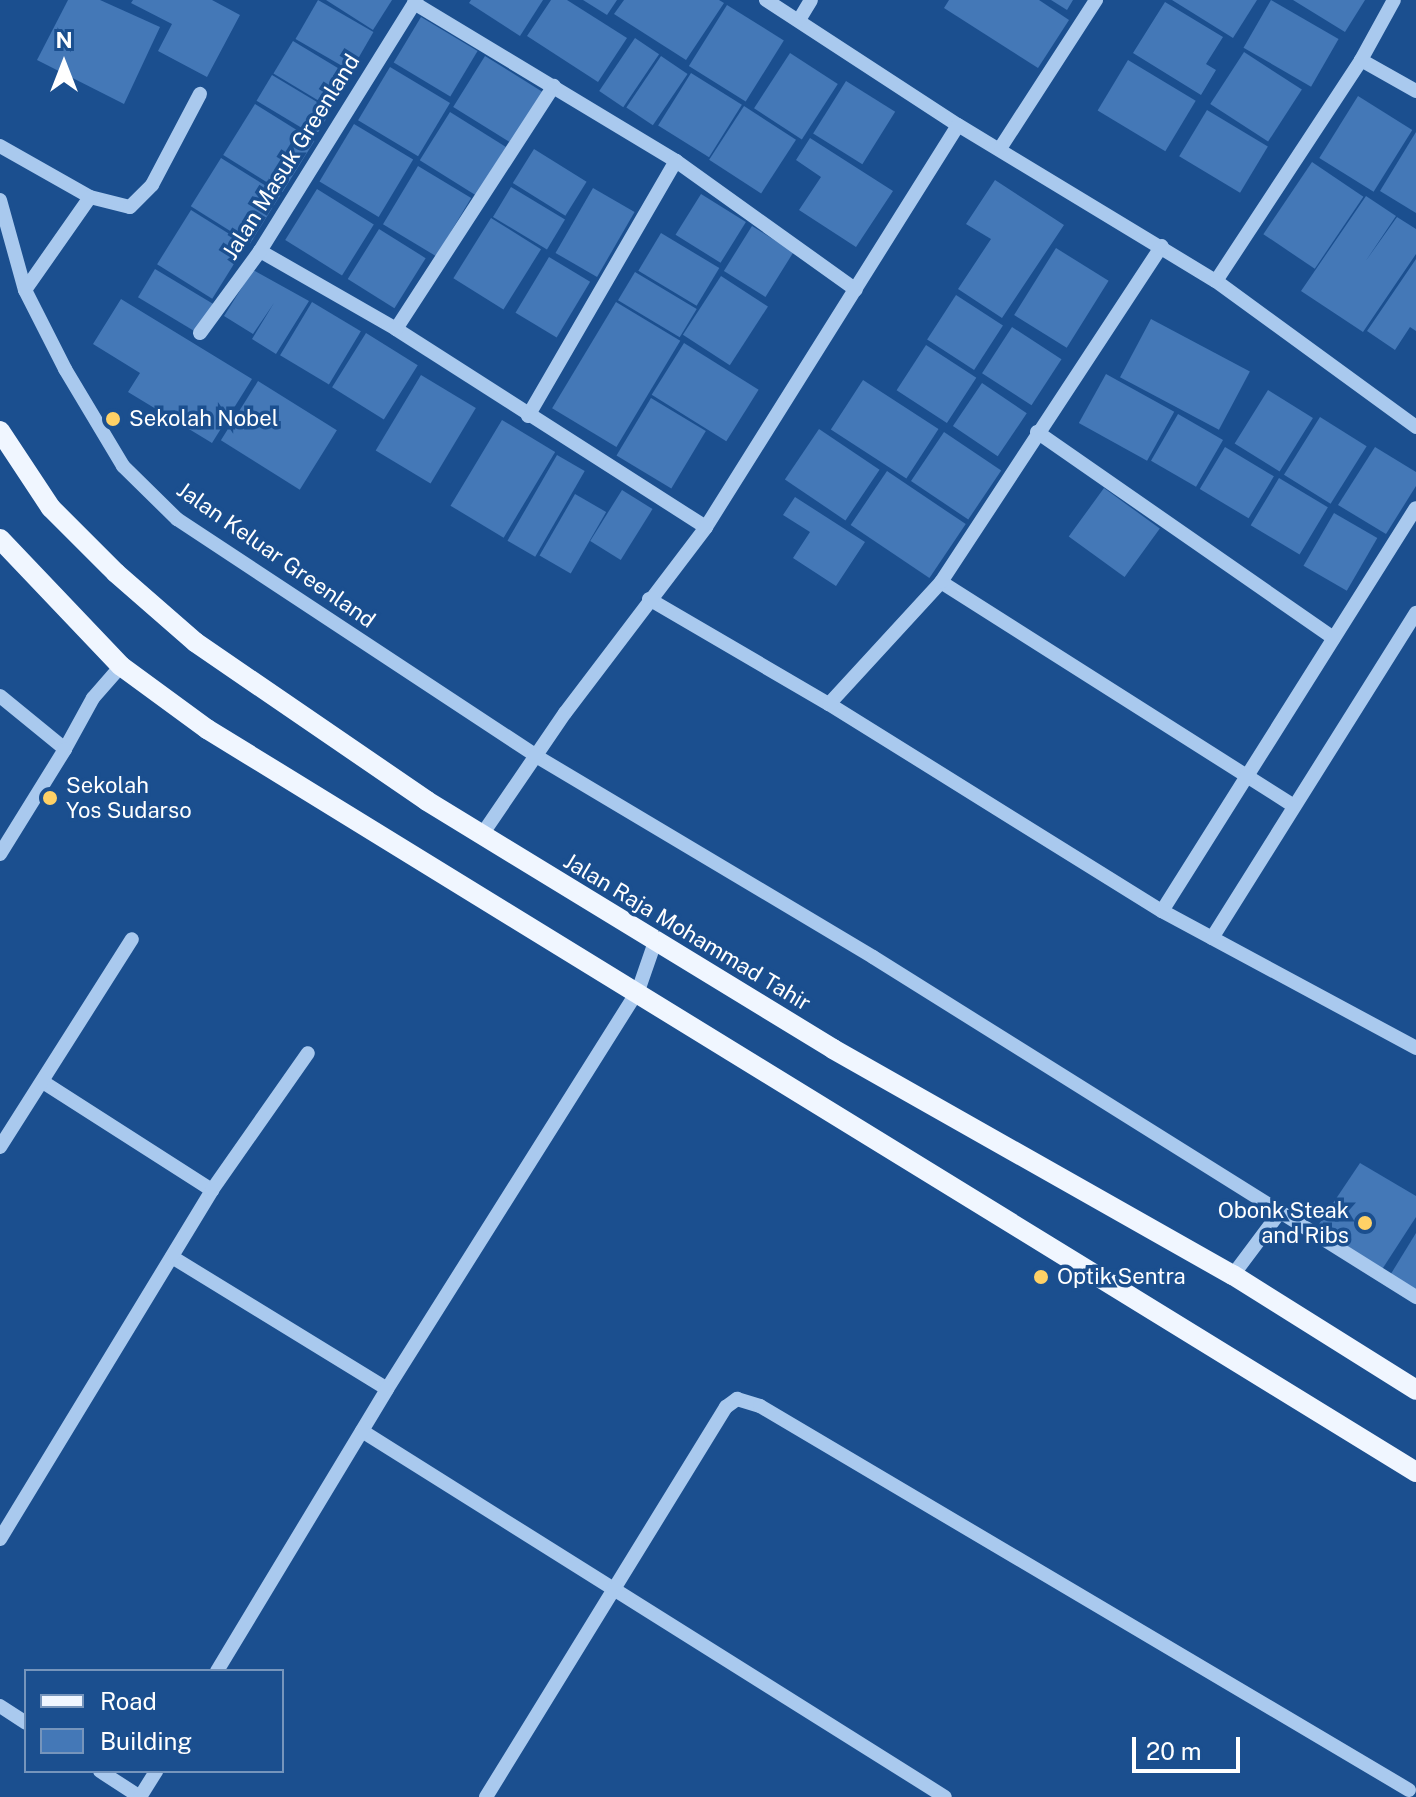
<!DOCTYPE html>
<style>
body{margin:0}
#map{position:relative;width:1416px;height:1797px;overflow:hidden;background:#1b4f8f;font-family:"Public Sans",sans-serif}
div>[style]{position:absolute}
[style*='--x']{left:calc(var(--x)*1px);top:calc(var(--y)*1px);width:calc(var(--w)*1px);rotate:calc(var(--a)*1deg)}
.building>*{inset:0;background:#4478b7;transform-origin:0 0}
.minor>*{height:14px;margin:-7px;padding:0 7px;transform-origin:7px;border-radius:7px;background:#a9c9ee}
.major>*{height:20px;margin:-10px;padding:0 10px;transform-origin:10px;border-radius:10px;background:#f0f6ff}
.dots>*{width:22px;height:22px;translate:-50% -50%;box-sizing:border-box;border:4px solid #1b4f8f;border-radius:50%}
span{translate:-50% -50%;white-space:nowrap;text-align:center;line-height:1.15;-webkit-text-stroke:7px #1b4f8f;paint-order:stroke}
.street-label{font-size:22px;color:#fff}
.poi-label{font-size:22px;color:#fff}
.left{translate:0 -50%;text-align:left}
.right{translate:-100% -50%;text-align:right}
.legend{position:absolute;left:24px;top:1669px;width:260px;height:104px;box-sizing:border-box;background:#1b4f8f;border:2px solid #7695bc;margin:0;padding:10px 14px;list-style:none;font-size:24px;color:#fff}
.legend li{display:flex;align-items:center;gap:16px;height:40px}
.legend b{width:40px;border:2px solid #7695bc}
.north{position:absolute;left:24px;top:24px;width:80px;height:80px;-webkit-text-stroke:6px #1b4f8f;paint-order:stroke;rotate:0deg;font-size:22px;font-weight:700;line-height:32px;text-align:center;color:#fff}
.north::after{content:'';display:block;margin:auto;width:28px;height:36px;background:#fff;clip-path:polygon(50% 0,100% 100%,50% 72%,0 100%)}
.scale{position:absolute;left:1132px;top:1737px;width:108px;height:36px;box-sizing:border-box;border:4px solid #fff;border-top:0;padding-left:10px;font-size:24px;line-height:28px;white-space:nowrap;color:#fff;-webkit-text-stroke:6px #1b4f8f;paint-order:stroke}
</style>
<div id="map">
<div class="building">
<div style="clip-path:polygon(68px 0,100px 0,160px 27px,124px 104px,37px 60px)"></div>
<div style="clip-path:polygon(133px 0,212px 0,240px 15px,207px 77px,158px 51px,172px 24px,131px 3px)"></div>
<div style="left:318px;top:0;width:64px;height:45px;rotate:30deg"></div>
<div style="clip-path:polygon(326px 0,392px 0,373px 30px)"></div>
<div style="clip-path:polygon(471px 0,543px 0,520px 36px,469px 3px)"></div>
<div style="clip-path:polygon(551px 0,567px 0,627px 38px,598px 82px,527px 36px)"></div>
<div style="clip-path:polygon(583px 0,617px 0,607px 15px)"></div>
<div style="clip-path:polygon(624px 0,719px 0,724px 3px,686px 60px,614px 14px)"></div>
<div style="clip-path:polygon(949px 0,1039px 0,1069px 20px,1038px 68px,944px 8px)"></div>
<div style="clip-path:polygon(1051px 0,1073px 0,1067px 10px)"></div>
<div style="clip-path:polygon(1172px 0,1257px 0,1233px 38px)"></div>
<div style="left:1271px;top:0;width:78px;height:55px;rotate:30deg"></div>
<div style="clip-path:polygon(1293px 0,1365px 0,1345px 32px)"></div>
<div style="clip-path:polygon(1165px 2px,1223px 37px,1206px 64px,1216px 70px,1201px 95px,1133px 53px)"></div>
<div style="left:727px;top:5px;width:67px;height:72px;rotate:32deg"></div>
<div style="left:421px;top:17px;width:66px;height:53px;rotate:31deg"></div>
<div style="left:635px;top:38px;width:29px;height:64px;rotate:34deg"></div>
<div style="left:293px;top:41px;width:62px;height:38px;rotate:31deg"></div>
<div style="left:1244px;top:52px;width:69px;height:62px;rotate:33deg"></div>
<div style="left:790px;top:53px;width:57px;height:66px;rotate:33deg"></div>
<div style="left:485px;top:56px;width:68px;height:60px;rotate:32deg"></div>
<div style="left:661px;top:56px;width:32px;height:62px;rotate:34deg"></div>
<div style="left:1128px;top:60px;width:79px;height:59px;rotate:31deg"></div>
<div style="left:390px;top:67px;width:70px;height:62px;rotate:31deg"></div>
<div style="left:691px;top:73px;width:60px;height:62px;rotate:32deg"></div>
<div style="left:272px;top:75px;width:69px;height:30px;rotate:31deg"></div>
<div style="left:846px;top:81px;width:58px;height:62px;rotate:32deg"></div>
<div style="left:1358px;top:96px;width:64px;height:73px;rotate:32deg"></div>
<div style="left:255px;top:104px;width:70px;height:60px;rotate:32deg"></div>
<div style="left:744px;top:106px;width:62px;height:64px;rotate:33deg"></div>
<div style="left:1207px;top:110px;width:71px;height:54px;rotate:31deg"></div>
<div style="left:450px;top:112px;width:66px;height:57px;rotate:32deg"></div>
<div style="left:354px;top:124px;width:69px;height:67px;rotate:31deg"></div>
<div style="clip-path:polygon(1416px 132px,1416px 213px,1380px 191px)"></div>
<div style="clip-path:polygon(810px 138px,893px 191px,856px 247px,799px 210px,821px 177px,796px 160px)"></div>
<div style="left:534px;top:149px;width:62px;height:40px;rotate:32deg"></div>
<div style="left:221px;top:158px;width:70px;height:57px;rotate:32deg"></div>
<div style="left:1312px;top:162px;width:62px;height:87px;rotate:34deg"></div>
<div style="left:418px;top:166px;width:62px;height:68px;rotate:31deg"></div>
<div style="clip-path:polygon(995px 180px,1064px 225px,1002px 318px,958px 289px,991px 239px,966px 224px)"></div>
<div style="left:511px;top:187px;width:63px;height:35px;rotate:31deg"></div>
<div style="left:593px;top:188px;width:48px;height:75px;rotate:30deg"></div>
<div style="left:317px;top:189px;width:67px;height:60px;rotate:32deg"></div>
<div style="left:701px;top:194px;width:53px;height:48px;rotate:32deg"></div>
<div style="clip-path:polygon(1366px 196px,1396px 216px,1365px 262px,1397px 217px,1416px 229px,1416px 254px,1363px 332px,1301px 291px)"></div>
<div style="left:191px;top:210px;width:65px;height:64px;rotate:32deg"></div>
<div style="left:491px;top:218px;width:59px;height:71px;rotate:32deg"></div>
<div style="left:752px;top:226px;width:49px;height:53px;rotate:32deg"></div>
<div style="left:379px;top:229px;width:55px;height:59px;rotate:32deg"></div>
<div style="left:661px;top:233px;width:68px;height:44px;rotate:31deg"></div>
<div style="left:1056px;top:248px;width:62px;height:79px;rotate:32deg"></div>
<div style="left:549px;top:257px;width:48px;height:65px;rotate:31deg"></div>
<div style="clip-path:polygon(1416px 259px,1416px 331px,1410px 327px,1395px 350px,1367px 331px)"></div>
<div style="left:155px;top:269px;width:68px;height:33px;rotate:31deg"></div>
<div style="clip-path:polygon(253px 270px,309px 301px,276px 354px,252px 339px,274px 303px,253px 334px,224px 316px)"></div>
<div style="left:635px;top:272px;width:72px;height:33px;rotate:31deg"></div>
<div style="left:721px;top:276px;width:56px;height:70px;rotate:33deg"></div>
<div style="left:956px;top:295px;width:56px;height:53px;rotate:33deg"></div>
<div style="clip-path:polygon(121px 299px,252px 379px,212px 443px,128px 392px,140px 373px,93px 344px)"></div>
<div style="left:312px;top:302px;width:57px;height:62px;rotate:31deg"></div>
<div style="left:616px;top:302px;width:75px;height:124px;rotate:31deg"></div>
<div style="left:1151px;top:319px;width:112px;height:66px;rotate:28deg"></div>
<div style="left:1012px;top:327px;width:59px;height:55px;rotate:33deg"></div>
<div style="left:366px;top:333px;width:61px;height:64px;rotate:32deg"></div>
<div style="left:684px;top:343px;width:88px;height:61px;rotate:32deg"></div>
<div style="left:926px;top:345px;width:60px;height:54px;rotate:33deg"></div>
<div style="left:1106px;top:374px;width:78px;height:56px;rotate:29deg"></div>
<div style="left:421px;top:375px;width:64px;height:88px;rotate:31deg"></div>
<div style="left:863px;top:380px;width:90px;height:59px;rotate:33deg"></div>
<div style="left:258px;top:381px;width:93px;height:70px;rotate:32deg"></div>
<div style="left:982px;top:383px;width:54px;height:52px;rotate:34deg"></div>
<div style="left:1268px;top:390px;width:53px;height:63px;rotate:32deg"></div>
<div style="left:651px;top:398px;width:64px;height:67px;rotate:31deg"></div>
<div style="left:1178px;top:414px;width:52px;height:54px;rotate:30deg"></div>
<div style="left:1320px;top:417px;width:55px;height:68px;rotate:32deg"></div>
<div style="left:502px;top:420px;width:62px;height:100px;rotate:31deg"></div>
<div style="left:819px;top:429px;width:73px;height:61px;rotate:34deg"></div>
<div style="left:944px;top:432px;width:69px;height:59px;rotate:34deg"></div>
<div style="left:1225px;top:447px;width:57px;height:49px;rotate:31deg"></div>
<div style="clip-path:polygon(1375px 447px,1416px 472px,1416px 486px,1386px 534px,1338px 505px)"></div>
<div style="left:557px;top:455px;width:32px;height:99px;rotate:30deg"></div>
<div style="left:887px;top:471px;width:95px;height:65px;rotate:34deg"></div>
<div style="left:1279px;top:478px;width:57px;height:55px;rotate:31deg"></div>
<div style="left:1104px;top:488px;width:69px;height:60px;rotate:36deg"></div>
<div style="left:622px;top:490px;width:36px;height:60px;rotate:32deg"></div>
<div style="left:575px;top:494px;width:36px;height:71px;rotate:30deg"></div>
<div style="clip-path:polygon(795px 497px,865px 542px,836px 586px,793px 558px,810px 532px,783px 515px)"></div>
<div style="left:1334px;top:513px;width:50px;height:61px;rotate:30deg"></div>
<div style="clip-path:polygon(1360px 1163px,1416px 1196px,1416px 1217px,1381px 1271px,1315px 1230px)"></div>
<div style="clip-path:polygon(1416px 1233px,1416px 1293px,1389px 1277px)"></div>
</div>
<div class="minor">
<div style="--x:766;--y:0;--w:229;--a:33.1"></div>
<div style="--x:958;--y:125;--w:301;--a:31.2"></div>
<div style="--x:1216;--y:281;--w:248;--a:36.1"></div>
<div style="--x:414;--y:3;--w:306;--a:31.1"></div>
<div style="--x:676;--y:161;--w:221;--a:35.6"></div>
<div style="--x:799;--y:20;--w:23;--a:-59"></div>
<div style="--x:1361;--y:60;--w:63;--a:29.4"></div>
<div style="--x:0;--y:146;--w:103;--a:29.5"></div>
<div style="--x:90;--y:197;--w:41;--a:14"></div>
<div style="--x:130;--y:207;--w:31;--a:-45"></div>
<div style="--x:152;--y:185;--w:103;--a:-62.2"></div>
<div style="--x:1001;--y:147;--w:175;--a:-57.1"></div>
<div style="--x:0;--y:200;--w:93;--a:74.5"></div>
<div style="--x:25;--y:290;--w:89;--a:63.1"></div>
<div style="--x:65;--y:369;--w:113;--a:59.1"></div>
<div style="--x:123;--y:466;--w:76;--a:44.5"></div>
<div style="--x:177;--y:519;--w:430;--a:33.4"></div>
<div style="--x:536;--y:756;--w:392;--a:30.8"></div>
<div style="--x:873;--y:957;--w:641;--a:32.05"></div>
<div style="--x:260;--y:251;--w:157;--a:29.8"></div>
<div style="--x:396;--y:329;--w:368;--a:32.6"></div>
<div style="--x:1216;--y:281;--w:264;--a:-56.7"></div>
<div style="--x:1361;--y:60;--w:68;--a:-61.2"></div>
<div style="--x:25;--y:290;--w:113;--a:-55"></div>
<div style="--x:396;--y:329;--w:290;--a:-57"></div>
<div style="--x:200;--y:333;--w:102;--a:-53.8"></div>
<div style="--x:260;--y:251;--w:296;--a:-58.1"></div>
<div style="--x:528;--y:416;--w:295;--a:-59.9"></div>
<div style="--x:1037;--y:432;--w:361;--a:34.8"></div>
<div style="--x:941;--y:582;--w:418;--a:32.4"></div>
<div style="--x:649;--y:599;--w:208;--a:30.3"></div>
<div style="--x:829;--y:704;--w:392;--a:31.9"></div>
<div style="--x:1162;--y:911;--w:289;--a:28.3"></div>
<div style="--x:0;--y:696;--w:84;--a:39.2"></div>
<div style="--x:65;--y:749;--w:58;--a:-61.2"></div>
<div style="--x:93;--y:698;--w:43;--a:-48.8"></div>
<div style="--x:829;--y:704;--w:166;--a:-47.4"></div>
<div style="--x:941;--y:582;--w:402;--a:-56.7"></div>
<div style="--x:481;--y:836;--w:149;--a:-55.7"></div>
<div style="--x:565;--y:713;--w:233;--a:-52.8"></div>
<div style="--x:706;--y:527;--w:474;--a:-57.9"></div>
<div style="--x:0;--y:854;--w:123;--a:-58.2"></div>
<div style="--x:1162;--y:911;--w:476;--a:-57.8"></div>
<div style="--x:1212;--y:938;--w:384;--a:-57.9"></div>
<div style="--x:43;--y:1082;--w:201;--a:32.6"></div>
<div style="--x:0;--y:1147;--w:246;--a:-57.6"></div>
<div style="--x:172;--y:1257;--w:252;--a:31.5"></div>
<div style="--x:1233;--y:1275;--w:79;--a:-53.3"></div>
<div style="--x:362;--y:1431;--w:688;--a:32.12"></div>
<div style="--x:0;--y:1539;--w:408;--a:-58.7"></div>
<div style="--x:212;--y:1190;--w:167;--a:-55"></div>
<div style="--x:217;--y:1671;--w:329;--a:-58.9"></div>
<div style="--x:387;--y:1389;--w:471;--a:-57.8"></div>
<div style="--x:638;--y:991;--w:52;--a:-70.9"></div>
<div style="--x:0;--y:1706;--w:31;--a:33"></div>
<div style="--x:100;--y:1771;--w:48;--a:33"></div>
<div style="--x:140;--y:1797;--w:31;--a:-58"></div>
<div style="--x:486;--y:1797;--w:458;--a:-58.4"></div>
<div style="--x:726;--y:1407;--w:14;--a:-36"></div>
<div style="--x:737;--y:1399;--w:24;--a:17"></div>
<div style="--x:760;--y:1406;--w:754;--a:30.61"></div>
</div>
<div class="major">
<div style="--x:0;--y:431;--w:92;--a:56.5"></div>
<div style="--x:51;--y:508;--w:92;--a:45"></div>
<div style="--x:116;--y:573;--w:105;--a:41.1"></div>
<div style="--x:195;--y:642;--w:281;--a:34.4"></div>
<div style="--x:427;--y:801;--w:476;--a:31.4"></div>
<div style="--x:833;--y:1049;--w:459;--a:29.5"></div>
<div style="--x:1233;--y:1275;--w:216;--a:32.1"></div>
<div style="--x:0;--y:539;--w:175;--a:46.4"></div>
<div style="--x:121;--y:666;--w:107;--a:36.2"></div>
<div style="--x:207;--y:729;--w:1419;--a:31.57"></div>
</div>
<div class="dots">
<div style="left:113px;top:419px;background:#ffd166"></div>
<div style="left:50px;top:798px;background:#ffd166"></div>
<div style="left:1365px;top:1223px;background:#ffd166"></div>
<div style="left:1041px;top:1277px;background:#ffd166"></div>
</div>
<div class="street-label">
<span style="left:291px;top:157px;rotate:-58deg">Jalan Masuk Greenland</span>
<span style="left:276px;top:555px;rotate:35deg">Jalan Keluar Greenland</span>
<span style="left:687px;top:932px;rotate:31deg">Jalan Raja Mohammad Tahir</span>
</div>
<div class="poi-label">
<span class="left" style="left:129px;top:419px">Sekolah Nobel</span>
<span class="left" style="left:66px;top:798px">Sekolah<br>Yos Sudarso</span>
<span class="right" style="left:1349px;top:1223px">Obonk Steak<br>and Ribs</span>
<span class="left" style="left:1057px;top:1277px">Optik Sentra</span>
</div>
<ul class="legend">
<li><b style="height:10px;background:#f0f6ff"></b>Road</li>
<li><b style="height:22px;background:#4478b7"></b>Building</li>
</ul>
<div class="north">N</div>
<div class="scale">20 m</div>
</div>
